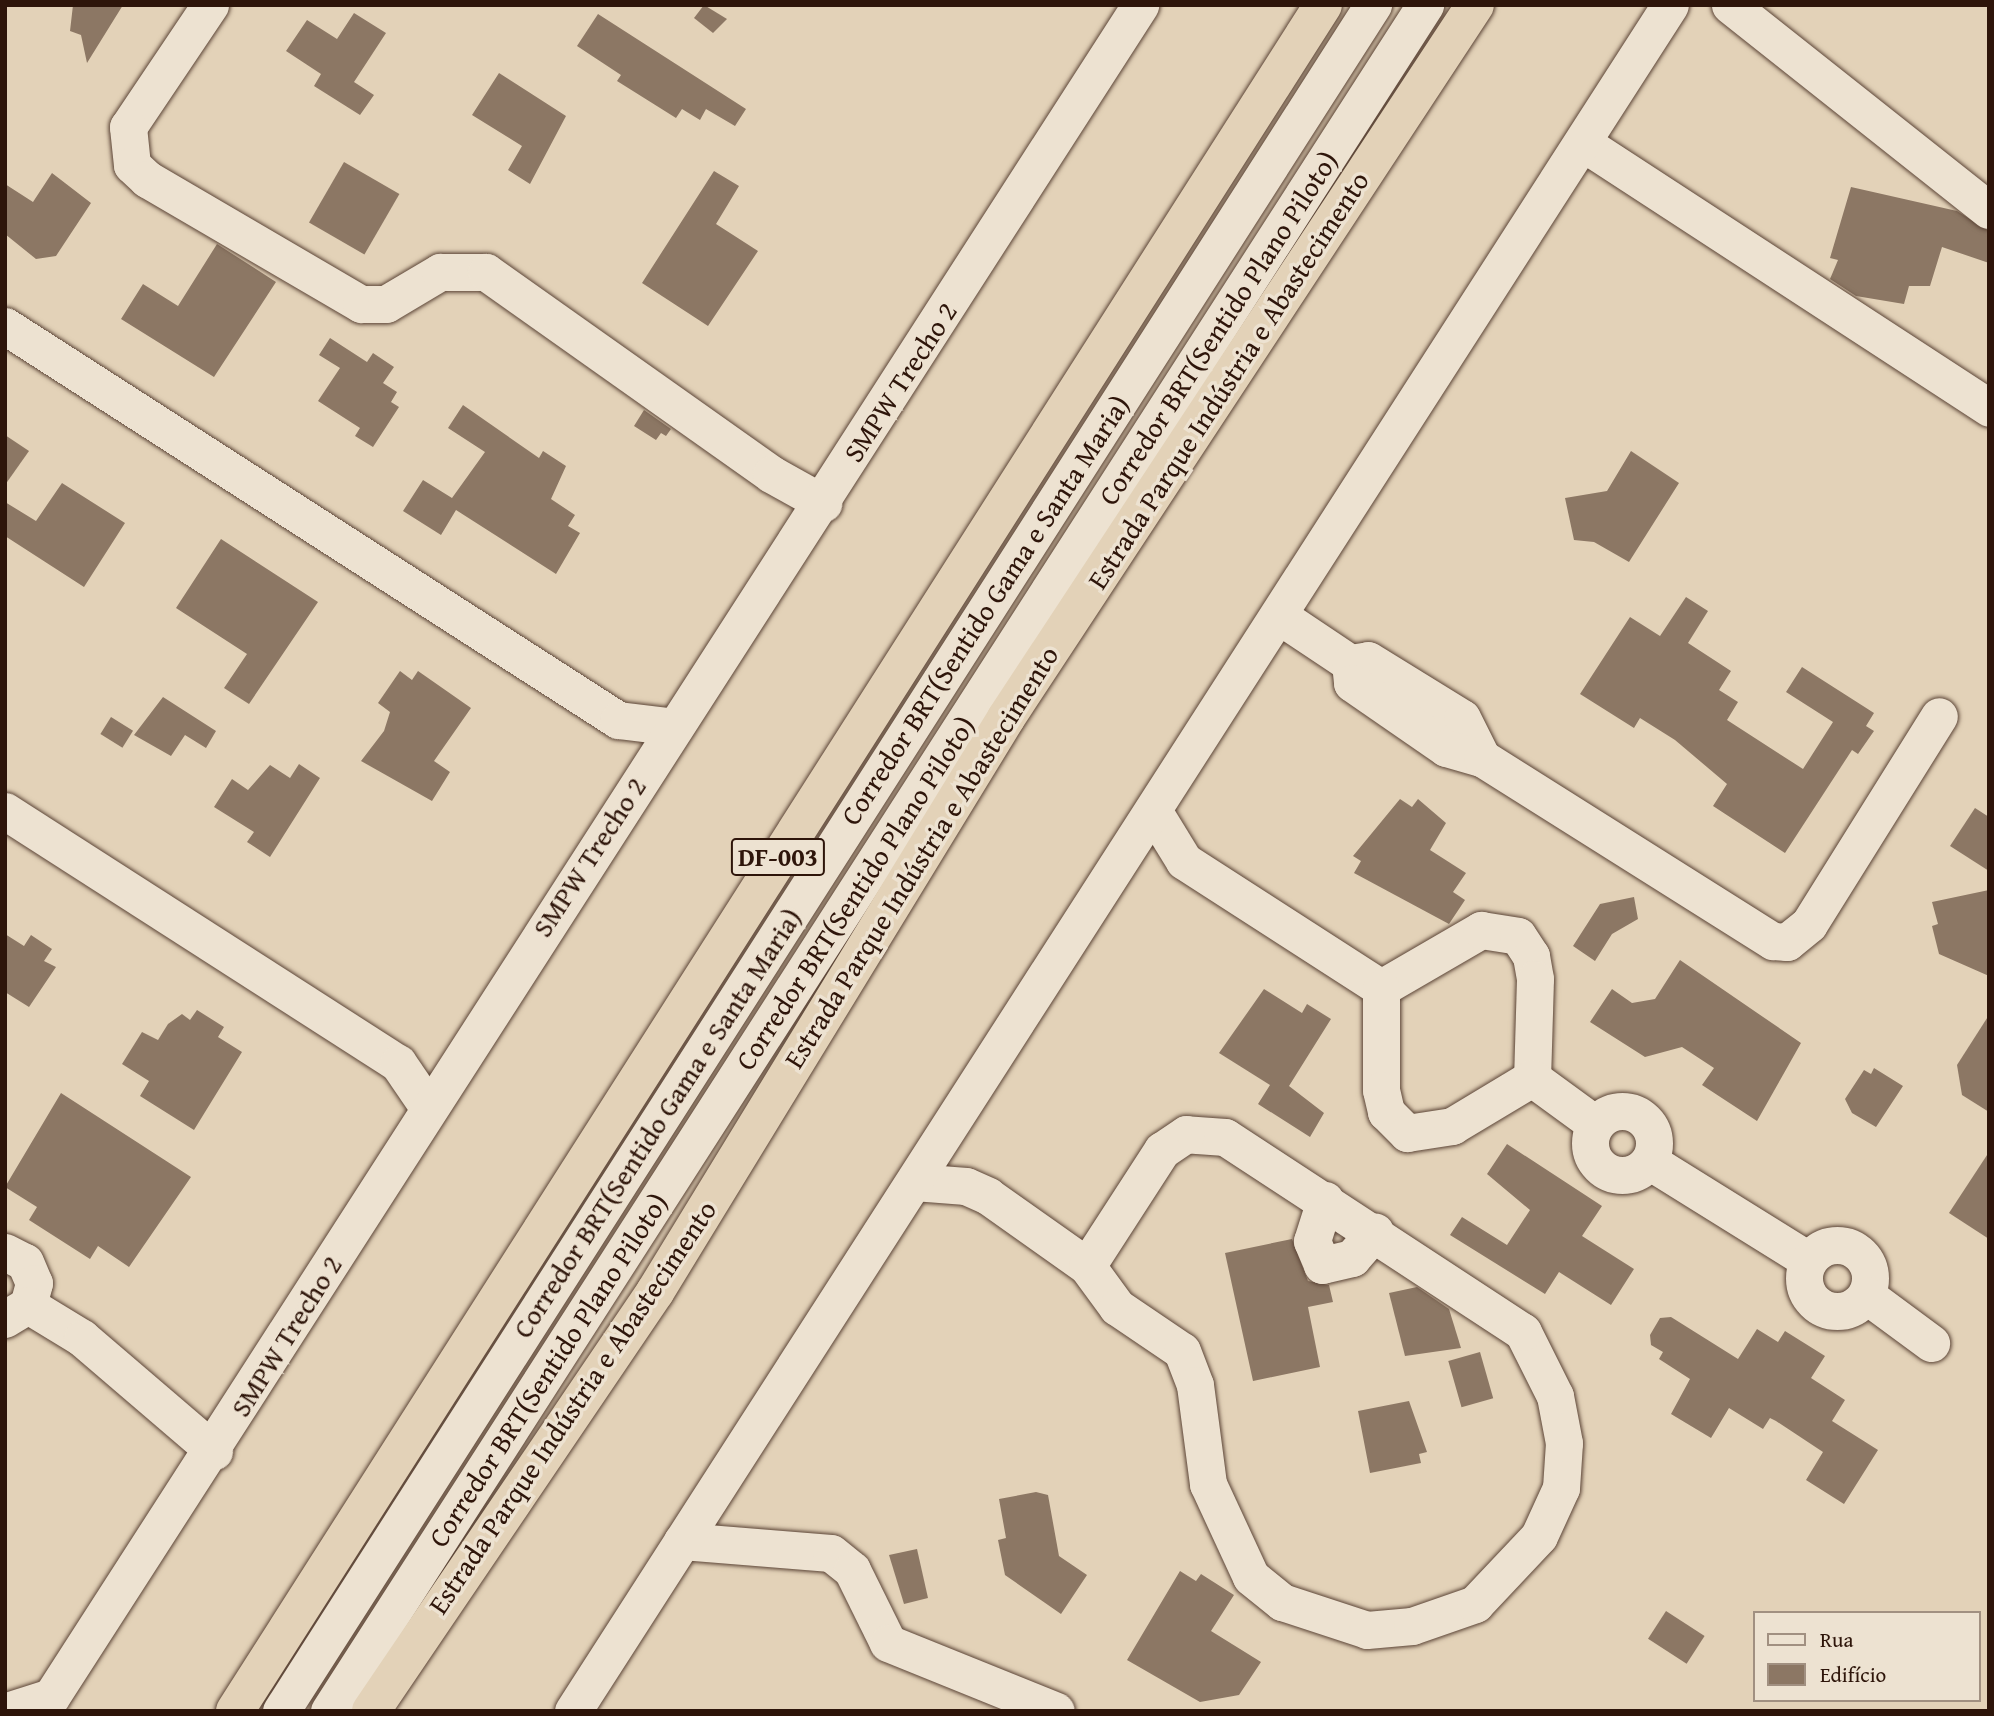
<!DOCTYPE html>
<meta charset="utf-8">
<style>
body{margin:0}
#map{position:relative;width:1994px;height:1716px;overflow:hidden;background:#e3d2b8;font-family:"Gentium Book Plus",serif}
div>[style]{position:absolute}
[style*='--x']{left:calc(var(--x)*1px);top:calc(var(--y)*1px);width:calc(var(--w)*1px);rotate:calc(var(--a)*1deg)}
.building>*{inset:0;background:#8c7764;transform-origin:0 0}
.roads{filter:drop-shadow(0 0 2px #5b4436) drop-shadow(0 0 2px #5b4436)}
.minor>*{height:37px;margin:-18.5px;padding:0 18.5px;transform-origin:18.5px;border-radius:18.5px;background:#ede2d1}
.minor>.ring{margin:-18.5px;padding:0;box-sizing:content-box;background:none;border:37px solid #ede2d1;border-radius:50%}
.highway>*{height:38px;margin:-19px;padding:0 19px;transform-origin:19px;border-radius:19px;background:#e3d2b8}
span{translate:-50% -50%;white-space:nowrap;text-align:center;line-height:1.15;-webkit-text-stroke:7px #ede2d1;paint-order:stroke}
.shield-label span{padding:2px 5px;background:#ede2d1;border:2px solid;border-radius:5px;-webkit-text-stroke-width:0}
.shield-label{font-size:26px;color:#2e150a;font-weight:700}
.street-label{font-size:28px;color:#2e150a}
.frame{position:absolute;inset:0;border:7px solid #2e150a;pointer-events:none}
.legend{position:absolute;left:1753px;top:1611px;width:228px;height:91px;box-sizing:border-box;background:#ede2d1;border:2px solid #a19081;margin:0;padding:9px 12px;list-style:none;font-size:21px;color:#2e150a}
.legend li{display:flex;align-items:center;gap:14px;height:35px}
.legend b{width:35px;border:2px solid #a19081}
</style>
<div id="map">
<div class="building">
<div style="clip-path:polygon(73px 5px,123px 5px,87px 63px,81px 35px,70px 31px)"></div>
<div style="clip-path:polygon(704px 5px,727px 19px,713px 33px,694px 18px)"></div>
<div style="clip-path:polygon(354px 13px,386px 33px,354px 82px,374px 95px,360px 115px,314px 86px,321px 74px,286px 51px,307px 20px,337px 39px)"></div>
<div style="clip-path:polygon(598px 14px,746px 109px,735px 126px,706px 109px,700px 120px,682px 109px,676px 118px,617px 81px,621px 75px,577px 46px)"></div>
<div style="clip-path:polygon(499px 73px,566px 116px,530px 184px,508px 170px,522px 146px,472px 115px)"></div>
<div style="left:344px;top:162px;width:64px;height:70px;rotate:30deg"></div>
<div style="clip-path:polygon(714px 171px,739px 186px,716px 224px,758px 251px,708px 326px,642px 283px)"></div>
<div style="clip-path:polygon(52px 173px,91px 203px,56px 256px,36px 259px,5px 234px,5px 184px,33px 202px)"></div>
<div style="clip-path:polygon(1851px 187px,1957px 211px,1989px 231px,1989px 263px,1942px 247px,1930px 286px,1909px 286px,1904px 304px,1856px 296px,1830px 279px,1838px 260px,1830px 258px)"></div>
<div style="clip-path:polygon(217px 244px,276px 282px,214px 377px,121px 319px,143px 284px,178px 306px)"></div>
<div style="clip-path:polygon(330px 338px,367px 362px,373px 353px,394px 367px,383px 383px,397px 392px,391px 402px,399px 407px,373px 447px,355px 436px,360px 428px,318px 401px,340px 368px,319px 355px)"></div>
<div style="clip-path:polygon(463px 405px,539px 458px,543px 451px,566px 466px,551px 499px,575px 515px,568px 526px,580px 533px,556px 574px,456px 510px,441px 535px,403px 511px,423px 480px,452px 498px,485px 452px,448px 428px)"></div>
<div style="clip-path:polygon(644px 410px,671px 429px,666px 436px,661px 433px,656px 440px,634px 426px)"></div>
<div style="clip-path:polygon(5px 435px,29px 451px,5px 485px)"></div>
<div style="clip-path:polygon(1631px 451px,1679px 483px,1629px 562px,1594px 542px,1574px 540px,1565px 498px,1607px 491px)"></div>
<div style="clip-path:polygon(62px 483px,125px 523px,84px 587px,5px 536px,5px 502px,36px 521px)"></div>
<div style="clip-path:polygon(221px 539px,318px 602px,249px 704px,224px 688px,247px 654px,176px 608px)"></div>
<div style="clip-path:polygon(1686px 597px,1708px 611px,1688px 643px,1731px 671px,1719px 690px,1738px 702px,1727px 720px,1803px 769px,1833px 722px,1786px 692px,1802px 667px,1874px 713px,1866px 726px,1874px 731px,1858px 754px,1852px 750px,1785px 853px,1713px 806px,1727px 784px,1675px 740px,1640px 718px,1634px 728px,1580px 694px,1630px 617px,1660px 636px)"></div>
<div style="clip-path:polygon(400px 671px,412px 680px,418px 671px,471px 708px,434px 761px,450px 772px,432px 801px,361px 761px,384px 731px,390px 712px,378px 703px)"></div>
<div style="clip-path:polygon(163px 697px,216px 731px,206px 748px,185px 735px,171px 756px,134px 735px)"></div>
<div style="left:111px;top:717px;width:26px;height:20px;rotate:32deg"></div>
<div style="clip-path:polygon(299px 764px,320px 778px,270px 857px,247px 842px,254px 832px,214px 807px,232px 779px,248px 790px,270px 765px,290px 778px)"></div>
<div style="clip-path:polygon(1400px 799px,1412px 807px,1418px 799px,1446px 823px,1430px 850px,1466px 873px,1453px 892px,1465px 900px,1449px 924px,1354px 873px,1361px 861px,1353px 856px)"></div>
<div style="clip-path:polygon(1975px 808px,1989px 817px,1989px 871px,1950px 846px)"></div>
<div style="clip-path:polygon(1989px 890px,1989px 976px,1939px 954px,1932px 926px,1938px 924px,1932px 902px)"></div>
<div style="clip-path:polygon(1634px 897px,1638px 919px,1612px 934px,1595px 961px,1573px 946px,1600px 904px)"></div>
<div style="clip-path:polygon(5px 934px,24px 946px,31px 935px,52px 949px,44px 961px,56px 967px,29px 1007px,5px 992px)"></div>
<div style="clip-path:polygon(1680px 960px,1801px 1043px,1757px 1121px,1702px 1085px,1714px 1068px,1682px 1047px,1645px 1057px,1590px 1022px,1612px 989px,1632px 1003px,1655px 999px)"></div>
<div style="clip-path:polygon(1264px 989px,1302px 1013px,1307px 1004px,1331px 1019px,1289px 1086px,1324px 1113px,1310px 1137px,1258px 1104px,1270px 1085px,1219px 1053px)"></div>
<div style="clip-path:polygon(197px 1010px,224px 1027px,218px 1037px,242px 1052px,194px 1130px,140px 1096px,149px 1081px,122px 1064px,142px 1032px,158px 1040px,168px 1024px,182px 1014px,190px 1020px)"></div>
<div style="clip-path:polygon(1989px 1015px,1989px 1112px,1962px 1095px,1957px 1065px)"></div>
<div style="clip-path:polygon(1874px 1068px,1903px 1086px,1876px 1127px,1852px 1113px,1845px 1099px,1864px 1070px,1871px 1074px)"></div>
<div style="clip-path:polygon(61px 1093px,191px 1177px,129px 1267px,98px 1246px,90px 1259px,29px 1220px,37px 1207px,5px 1187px)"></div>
<div style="clip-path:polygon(1507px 1144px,1602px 1206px,1582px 1236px,1634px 1269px,1611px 1305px,1559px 1272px,1545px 1294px,1450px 1235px,1462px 1217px,1507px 1245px,1530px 1210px,1487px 1174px)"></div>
<div style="clip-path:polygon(1989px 1152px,1989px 1239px,1949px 1213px)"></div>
<div style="clip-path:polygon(1292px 1239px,1308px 1281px,1329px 1285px,1333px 1302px,1308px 1307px,1320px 1367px,1253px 1381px,1225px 1253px)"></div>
<div style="clip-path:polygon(1417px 1287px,1449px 1309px,1461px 1348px,1405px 1356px,1389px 1293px)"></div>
<div style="clip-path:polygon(1671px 1317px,1738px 1359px,1757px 1329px,1778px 1342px,1785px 1331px,1825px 1356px,1811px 1378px,1845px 1400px,1832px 1421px,1878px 1450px,1844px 1504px,1806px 1480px,1823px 1452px,1776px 1421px,1770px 1418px,1763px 1429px,1729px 1408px,1711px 1438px,1671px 1414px,1690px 1379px,1659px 1359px,1663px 1352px,1651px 1345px,1650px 1335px,1660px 1318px)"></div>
<div style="left:1480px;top:1352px;width:48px;height:33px;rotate:74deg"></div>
<div style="clip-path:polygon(1409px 1401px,1427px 1452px,1419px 1454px,1421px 1463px,1370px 1473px,1358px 1411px)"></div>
<div style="clip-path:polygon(1036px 1492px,1048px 1495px,1059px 1556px,1087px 1575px,1061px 1614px,1005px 1575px,998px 1540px,1006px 1538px,999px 1499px)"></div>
<div style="clip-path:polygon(917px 1549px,928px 1598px,904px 1604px,889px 1555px)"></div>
<div style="clip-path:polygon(1180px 1571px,1196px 1581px,1201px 1574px,1234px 1595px,1211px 1631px,1261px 1662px,1239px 1695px,1200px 1702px,1127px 1660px)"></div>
<div style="left:1666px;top:1611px;width:46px;height:33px;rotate:33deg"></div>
</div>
<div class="roads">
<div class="minor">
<div style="--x:210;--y:5;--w:147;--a:123.9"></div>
<div style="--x:128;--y:127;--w:38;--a:84"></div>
<div style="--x:132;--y:165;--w:21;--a:43"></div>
<div style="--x:147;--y:179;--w:248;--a:30.3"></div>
<div style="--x:361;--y:304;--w:25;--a:0"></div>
<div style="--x:386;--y:304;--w:63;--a:-30.7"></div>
<div style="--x:440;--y:272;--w:46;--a:0"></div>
<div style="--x:486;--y:272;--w:349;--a:35.3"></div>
<div style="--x:771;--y:474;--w:60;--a:29.1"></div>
<div style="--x:1730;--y:5;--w:330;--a:38.4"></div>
<div style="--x:1583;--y:143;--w:485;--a:33.1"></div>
<div style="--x:5;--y:326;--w:729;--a:32.73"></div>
<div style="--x:618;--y:720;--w:57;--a:7"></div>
<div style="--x:1281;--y:617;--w:83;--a:33.7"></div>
<div style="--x:1350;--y:663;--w:18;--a:-9"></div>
<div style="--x:1368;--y:660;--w:110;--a:31.7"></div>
<div style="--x:1462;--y:718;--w:45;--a:63.4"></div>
<div style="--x:1350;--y:663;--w:20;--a:84"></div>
<div style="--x:1352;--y:683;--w:114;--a:34.7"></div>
<div style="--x:1446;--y:748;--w:37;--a:16"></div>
<div style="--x:1482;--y:758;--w:344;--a:32.2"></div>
<div style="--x:1773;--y:941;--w:14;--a:4"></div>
<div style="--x:1787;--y:942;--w:28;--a:-39"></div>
<div style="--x:1809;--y:924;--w:245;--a:-58"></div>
<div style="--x:5;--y:811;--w:467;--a:32.7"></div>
<div style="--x:398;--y:1063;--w:53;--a:55.7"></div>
<div style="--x:1154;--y:812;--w:57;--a:58.5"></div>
<div style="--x:1184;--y:861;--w:234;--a:32.8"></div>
<div style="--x:1381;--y:988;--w:116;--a:-30.1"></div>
<div style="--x:1481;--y:930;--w:37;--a:9"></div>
<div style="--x:1518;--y:936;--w:24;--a:57"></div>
<div style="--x:1531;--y:956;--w:23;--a:80"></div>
<div style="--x:1535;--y:979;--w:99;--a:91.7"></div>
<div style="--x:1381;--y:988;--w:102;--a:90"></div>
<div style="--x:1381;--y:1090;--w:23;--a:77"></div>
<div style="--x:1386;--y:1112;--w:30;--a:45"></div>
<div style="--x:1407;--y:1133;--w:46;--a:-8.8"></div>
<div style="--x:1452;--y:1126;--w:93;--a:-31"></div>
<div style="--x:1532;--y:1078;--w:78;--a:36.1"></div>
<div class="ring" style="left:1590px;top:1111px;width:27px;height:27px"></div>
<div style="--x:1649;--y:1161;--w:187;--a:31.9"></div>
<div style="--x:914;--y:1182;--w:52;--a:4.4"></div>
<div style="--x:966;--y:1186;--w:24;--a:24"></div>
<div style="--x:988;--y:1196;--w:121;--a:35.3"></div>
<div style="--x:1087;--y:1266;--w:51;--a:53.8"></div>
<div style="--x:1117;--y:1307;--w:78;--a:34.1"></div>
<div style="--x:1182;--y:1351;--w:36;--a:69"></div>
<div style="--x:1195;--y:1385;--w:100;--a:82.5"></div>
<div style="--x:1208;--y:1484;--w:102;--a:65.2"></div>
<div style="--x:1251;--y:1577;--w:40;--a:39"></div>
<div style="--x:1282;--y:1602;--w:89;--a:18.2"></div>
<div style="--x:1367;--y:1630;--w:45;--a:-5.1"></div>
<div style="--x:1412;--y:1626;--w:67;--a:-19.2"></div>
<div style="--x:1475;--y:1604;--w:93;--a:-46.7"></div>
<div style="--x:1539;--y:1536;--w:53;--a:-65.4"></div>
<div style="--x:1561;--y:1488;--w:45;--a:-86.2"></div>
<div style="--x:1564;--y:1443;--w:48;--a:-100.8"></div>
<div style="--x:1555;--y:1396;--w:72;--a:-116.6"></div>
<div style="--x:1523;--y:1332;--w:356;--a:-146.8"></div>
<div style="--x:1225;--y:1137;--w:39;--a:-176"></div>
<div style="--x:1186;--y:1134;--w:29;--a:146"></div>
<div style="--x:1162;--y:1150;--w:138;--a:122.9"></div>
<div style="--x:1325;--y:1200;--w:43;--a:107.6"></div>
<div style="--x:1312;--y:1241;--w:26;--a:67"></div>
<div style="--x:1322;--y:1265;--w:31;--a:-13"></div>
<div style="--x:1352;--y:1258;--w:35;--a:-49"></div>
<div class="ring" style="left:1804px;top:1245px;width:29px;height:29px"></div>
<div style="--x:5;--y:1252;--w:22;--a:27"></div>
<div style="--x:25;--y:1262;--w:23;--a:67"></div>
<div style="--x:34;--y:1283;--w:23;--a:105"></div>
<div style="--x:28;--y:1305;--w:27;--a:149"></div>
<div style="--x:1866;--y:1295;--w:81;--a:36.4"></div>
<div style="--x:28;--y:1305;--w:63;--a:31.4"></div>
<div style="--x:82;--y:1338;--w:174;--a:40.6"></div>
<div style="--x:682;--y:1541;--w:149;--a:4.6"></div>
<div style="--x:831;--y:1553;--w:27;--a:39"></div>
<div style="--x:852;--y:1570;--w:81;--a:63.7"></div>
<div style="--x:888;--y:1643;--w:181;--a:22"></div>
<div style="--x:7;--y:1711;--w:46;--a:-17.7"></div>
<div style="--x:42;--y:1711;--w:2029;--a:-57.23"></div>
<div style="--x:281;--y:1711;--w:2026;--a:-57.38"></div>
<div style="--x:329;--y:1711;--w:2028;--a:-57.28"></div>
<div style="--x:573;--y:1711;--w:2028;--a:-57.26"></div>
</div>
<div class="highway">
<div style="--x:235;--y:1711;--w:2023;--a:-57.47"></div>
<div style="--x:371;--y:1711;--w:506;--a:-55.87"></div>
<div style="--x:655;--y:1292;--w:673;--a:-58.55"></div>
<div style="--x:1006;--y:718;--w:853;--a:-56.66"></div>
</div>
</div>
<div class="shield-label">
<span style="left:778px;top:857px">DF-003</span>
</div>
<div class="street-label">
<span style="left:1218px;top:328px;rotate:-57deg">Corredor BRT(Sentido Plano Piloto)</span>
<span style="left:1228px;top:380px;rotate:-57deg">Estrada Parque Indústria e Abastecimento</span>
<span style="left:900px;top:382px;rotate:-57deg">SMPW Trecho 2</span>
<span style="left:985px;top:610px;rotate:-57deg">Corredor BRT(Sentido Gama e Santa Maria)</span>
<span style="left:589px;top:857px;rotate:-57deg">SMPW Trecho 2</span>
<span style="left:921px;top:857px;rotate:-58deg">Estrada Parque Indústria e Abastecimento</span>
<span style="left:855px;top:893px;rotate:-57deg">Corredor BRT(Sentido Plano Piloto)</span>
<span style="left:657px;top:1123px;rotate:-57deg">Corredor BRT(Sentido Gama e Santa Maria)</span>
<span style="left:286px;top:1336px;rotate:-58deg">SMPW Trecho 2</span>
<span style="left:548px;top:1370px;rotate:-57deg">Corredor BRT(Sentido Plano Piloto)</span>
<span style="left:572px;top:1407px;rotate:-56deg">Estrada Parque Indústria e Abastecimento</span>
</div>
<div class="frame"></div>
<ul class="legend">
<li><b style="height:9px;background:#ede2d1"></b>Rua</li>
<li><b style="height:19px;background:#8c7764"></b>Edifício</li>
</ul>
</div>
